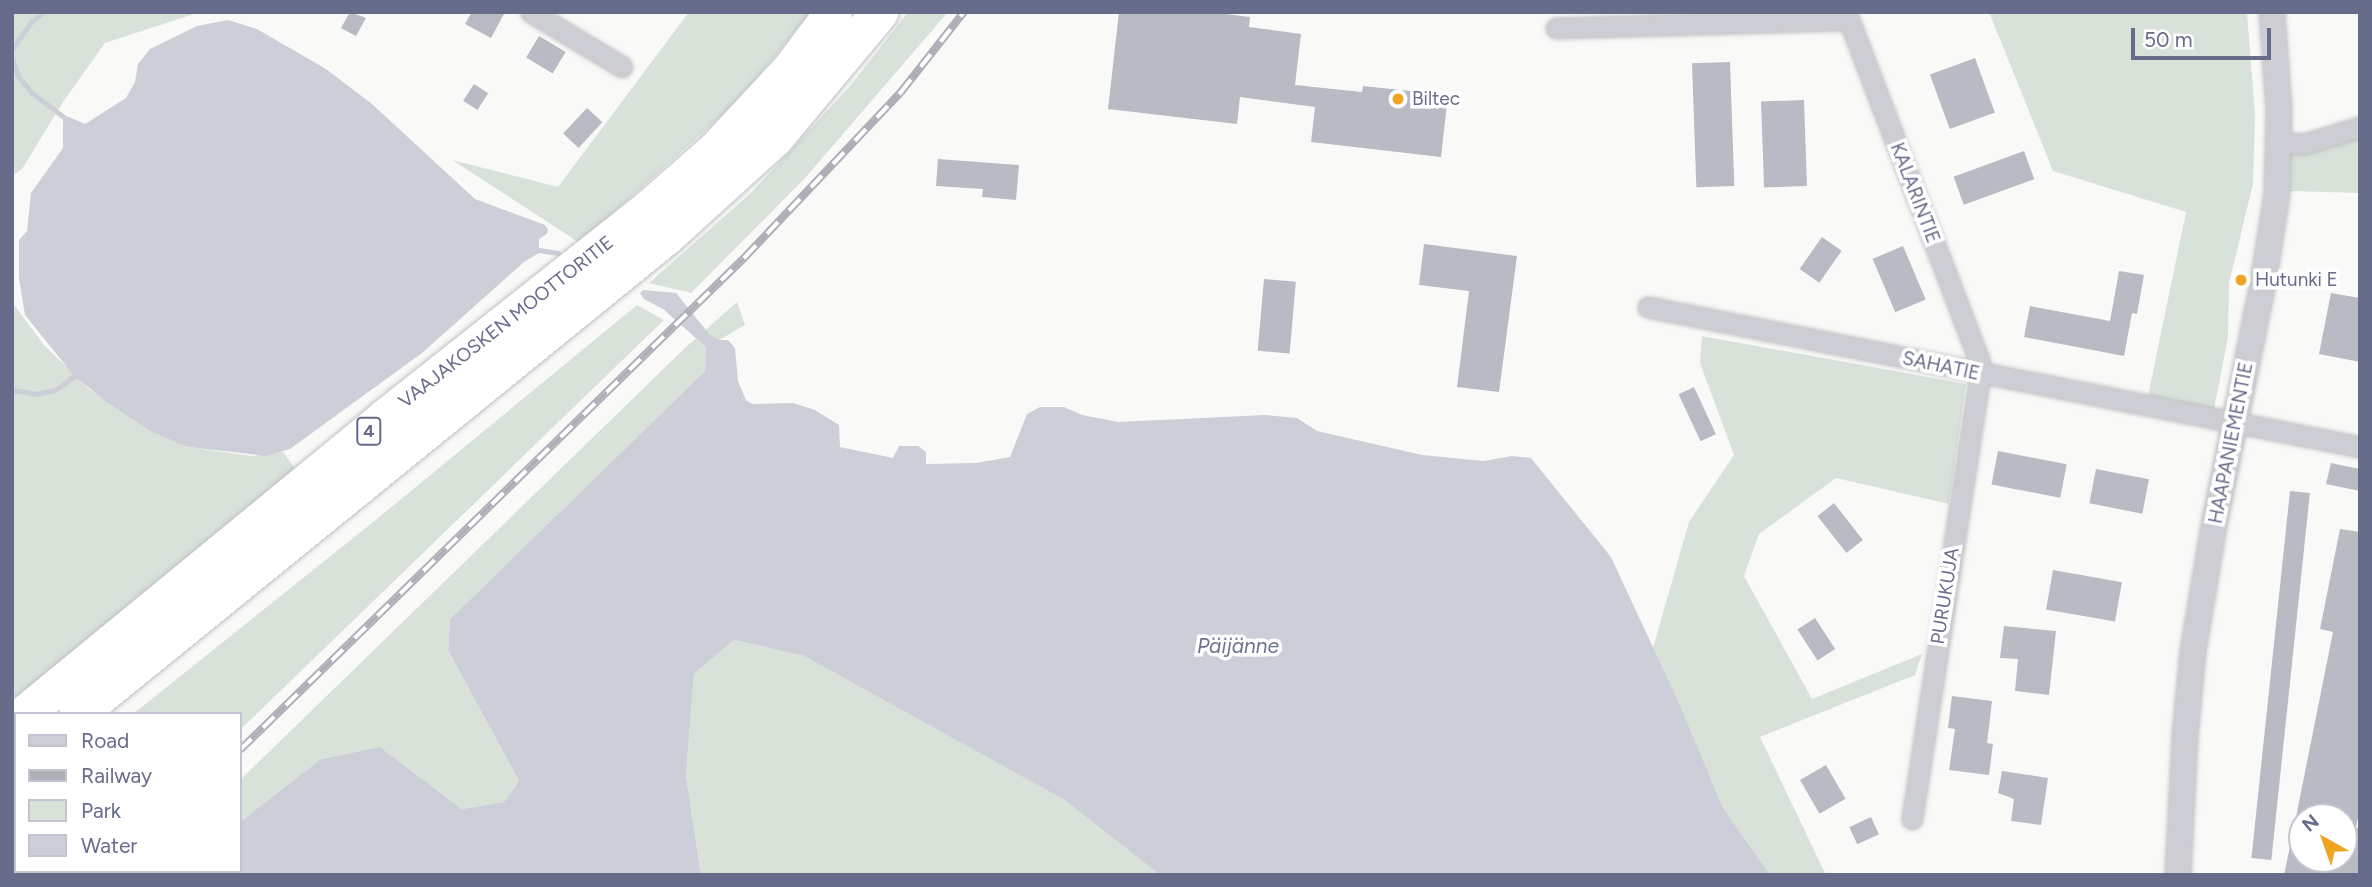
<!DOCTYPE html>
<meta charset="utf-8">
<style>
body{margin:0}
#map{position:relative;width:2372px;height:887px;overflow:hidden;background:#f9faf7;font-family:Figtree,sans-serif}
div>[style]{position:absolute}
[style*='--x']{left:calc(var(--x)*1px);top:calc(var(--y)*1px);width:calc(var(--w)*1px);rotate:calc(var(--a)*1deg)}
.green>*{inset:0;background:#d8e2d9}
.water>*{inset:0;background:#cccfd8}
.stream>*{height:5px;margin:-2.5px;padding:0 2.5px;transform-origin:2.5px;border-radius:2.5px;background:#cccfd8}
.building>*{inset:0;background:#b9bbc4;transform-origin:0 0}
.roads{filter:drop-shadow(0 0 2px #bebfc4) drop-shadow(0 0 2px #bebfc4)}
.minor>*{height:19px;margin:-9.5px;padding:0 9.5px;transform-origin:9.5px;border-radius:9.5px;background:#cdced3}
.tertiary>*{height:24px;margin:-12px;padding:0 12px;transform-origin:12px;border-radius:12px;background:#cdced3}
.motorway>*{height:37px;margin:-18.5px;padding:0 18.5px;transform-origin:18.5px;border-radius:18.5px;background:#fff}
.rail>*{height:8px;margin-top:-4px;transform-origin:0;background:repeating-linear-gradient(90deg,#fff 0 16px,#aeafb8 0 32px);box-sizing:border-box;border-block:2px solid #aeafb8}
.dots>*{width:19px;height:19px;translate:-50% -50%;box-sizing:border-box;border:4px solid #fff;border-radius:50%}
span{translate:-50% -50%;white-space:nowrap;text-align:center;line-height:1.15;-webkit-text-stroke:7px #fff;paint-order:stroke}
.shield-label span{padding:2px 5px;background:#fff;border:2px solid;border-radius:5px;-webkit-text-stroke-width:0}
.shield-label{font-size:18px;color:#676c8a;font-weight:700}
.poi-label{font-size:19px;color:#676c8a}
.left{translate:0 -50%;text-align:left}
.street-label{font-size:19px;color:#676c8a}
.water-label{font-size:21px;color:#68748c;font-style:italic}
.frame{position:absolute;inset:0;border:14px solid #676c8a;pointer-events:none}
.legend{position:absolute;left:14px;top:712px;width:228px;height:161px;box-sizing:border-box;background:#fff;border:2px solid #c2c4d0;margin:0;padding:9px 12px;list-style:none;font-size:21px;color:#676c8a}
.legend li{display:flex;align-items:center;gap:14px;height:35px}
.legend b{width:35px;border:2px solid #c2c4d0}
.north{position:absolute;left:2288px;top:803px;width:70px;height:70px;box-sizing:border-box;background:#fff;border:2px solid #c2c4d0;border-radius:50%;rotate:320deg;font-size:19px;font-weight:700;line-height:28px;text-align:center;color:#676c8a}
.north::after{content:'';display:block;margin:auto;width:24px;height:32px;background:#efa422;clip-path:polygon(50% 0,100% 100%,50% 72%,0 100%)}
.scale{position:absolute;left:2131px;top:28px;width:140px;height:32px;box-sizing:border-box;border:4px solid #676c8a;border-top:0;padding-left:9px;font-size:21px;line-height:24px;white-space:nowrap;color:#676c8a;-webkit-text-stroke:5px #fff;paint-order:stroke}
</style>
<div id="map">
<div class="green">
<div style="clip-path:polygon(12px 12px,200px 12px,105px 43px,63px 102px,22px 169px,12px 176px)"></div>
<div style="clip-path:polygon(689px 12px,811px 12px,738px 101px,580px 243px,452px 160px,558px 187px)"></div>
<div style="clip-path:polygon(908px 12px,948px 12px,806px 177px,691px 293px,649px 283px,751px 193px,851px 85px)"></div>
<div style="clip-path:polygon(1989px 12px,2247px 12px,2255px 115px,2253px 184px,2229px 283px,2228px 337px,2214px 409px,2148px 396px,2186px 212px,2053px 171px)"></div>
<div style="clip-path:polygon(2360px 135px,2360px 193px,2290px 191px,2290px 152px)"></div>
<div style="clip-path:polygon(12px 302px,44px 345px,90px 390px,188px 447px,252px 456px,283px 452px,296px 470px,12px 704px)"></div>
<div style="clip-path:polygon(737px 302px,745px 325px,707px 347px,705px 371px,450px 619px,448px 650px,519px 781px,504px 802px,462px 809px,380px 747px,321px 759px,240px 822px,240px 780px,685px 348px)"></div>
<div style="clip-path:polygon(637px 305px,664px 320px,240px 730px,240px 714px,133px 714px,372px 523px)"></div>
<div style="clip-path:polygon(1702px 336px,1966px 384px,1949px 504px,1836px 478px,1759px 534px,1744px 576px,1812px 699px,1922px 654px,1915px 675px,1760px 737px,1826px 875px,1770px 875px,1722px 806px,1653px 648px,1689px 522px,1734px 455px,1700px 363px)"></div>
<div style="clip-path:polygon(734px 640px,804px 656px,1066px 800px,1160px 875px,701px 875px,686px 776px,694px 674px)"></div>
</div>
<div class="water">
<div style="clip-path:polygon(228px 20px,257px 29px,326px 69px,372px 104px,475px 199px,545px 225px,548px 230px,547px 234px,539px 239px,539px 253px,524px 262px,422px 353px,290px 449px,266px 456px,188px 447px,150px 431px,108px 403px,74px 376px,25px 315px,19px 279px,19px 240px,27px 231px,31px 193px,63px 148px,63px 121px,69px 117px,85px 124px,126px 98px,135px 82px,138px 64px,150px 49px,197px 26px)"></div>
<div style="clip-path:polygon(643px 290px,676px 293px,710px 335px,719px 340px,728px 340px,735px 348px,738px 381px,746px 400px,752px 404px,793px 403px,815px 410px,839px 425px,840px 447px,893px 458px,899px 446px,918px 446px,926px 452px,926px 464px,976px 463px,1010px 457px,1027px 414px,1040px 407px,1064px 407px,1082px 415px,1118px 422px,1265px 415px,1297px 418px,1317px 431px,1422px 455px,1483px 461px,1512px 456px,1531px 458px,1611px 557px,1678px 701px,1722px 806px,1770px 875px,1160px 875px,1065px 800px,804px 656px,734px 640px,694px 674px,686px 776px,701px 875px,201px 875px,203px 871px,240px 871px,240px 822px,321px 759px,380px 747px,462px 809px,504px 802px,519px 781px,448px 650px,450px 619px,705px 371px,706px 347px,663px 309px,644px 299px,640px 293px)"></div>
</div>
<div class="stream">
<div style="--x:12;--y:49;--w:33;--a:-55"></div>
<div style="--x:31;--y:22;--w:16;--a:-38"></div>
<div style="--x:12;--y:58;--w:19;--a:72"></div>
<div style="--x:18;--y:76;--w:21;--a:51"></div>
<div style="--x:31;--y:92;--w:44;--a:37.6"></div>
<div style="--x:539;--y:250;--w:19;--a:9"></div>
<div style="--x:12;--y:390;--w:24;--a:9"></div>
<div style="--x:36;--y:394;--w:19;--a:-12"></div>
<div style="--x:55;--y:390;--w:24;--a:-36"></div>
</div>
<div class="building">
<div style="clip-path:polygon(350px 12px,366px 18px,356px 36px,341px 28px)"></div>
<div style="clip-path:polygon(472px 12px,505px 12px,491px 38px,465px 24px)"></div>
<div style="clip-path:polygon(1119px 12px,1211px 12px,1250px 17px,1249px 27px,1301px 34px,1295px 85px,1362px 92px,1363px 86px,1448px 95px,1441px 157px,1311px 142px,1315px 107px,1240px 97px,1237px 124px,1108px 109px)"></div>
<div style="left:539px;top:36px;width:31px;height:25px;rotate:31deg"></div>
<div style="left:1975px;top:58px;width:58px;height:48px;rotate:70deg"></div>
<div style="left:1730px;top:62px;width:124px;height:38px;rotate:88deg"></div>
<div style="left:474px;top:84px;width:17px;height:20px;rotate:33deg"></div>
<div style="left:1804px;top:100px;width:86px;height:43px;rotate:88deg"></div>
<div style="left:587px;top:108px;width:21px;height:35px;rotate:43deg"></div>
<div style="left:2024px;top:151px;width:30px;height:75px;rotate:70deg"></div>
<div style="clip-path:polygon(938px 159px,1019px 165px,1016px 200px,982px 197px,983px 189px,936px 186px)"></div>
<div style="left:1822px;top:237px;width:24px;height:39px;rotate:35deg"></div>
<div style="clip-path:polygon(1424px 244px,1517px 256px,1499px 392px,1457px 387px,1469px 291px,1419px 285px)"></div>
<div style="left:1903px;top:246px;width:58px;height:33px;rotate:67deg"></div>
<div style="clip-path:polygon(2119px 271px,2144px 275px,2137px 314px,2132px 313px,2124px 356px,2024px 337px,2030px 306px,2110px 321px)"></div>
<div style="left:1264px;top:279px;width:32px;height:72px;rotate:5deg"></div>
<div style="clip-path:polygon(2331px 293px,2360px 298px,2360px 362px,2319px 354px)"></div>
<div style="left:1694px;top:387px;width:52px;height:17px;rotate:65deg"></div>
<div style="left:1998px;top:451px;width:70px;height:34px;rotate:11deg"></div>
<div style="clip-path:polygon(2331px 463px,2360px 469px,2360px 491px,2326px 484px)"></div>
<div style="left:2096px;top:469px;width:54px;height:35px;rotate:11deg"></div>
<div style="left:2290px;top:491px;width:20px;height:369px;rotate:6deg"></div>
<div style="left:1834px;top:503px;width:47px;height:21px;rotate:52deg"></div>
<div style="clip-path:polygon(2340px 529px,2360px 532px,2360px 807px,2356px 828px,2360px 829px,2360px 875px,2284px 875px,2295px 822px,2302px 823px,2302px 859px,2344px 859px,2344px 817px,2296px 817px,2333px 632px,2320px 629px)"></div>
<div style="left:2053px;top:570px;width:70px;height:40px;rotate:10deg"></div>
<div style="left:1815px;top:618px;width:37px;height:21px;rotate:57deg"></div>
<div style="clip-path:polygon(2004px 626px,2056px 631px,2049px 695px,2015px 691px,2018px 659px,2000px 658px)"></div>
<div style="clip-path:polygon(1952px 696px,1992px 701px,1987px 743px,1993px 744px,1989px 775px,1949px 770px,1955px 729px,1948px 728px)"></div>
<div style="left:1826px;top:765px;width:39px;height:30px;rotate:60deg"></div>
<div style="clip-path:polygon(2002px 771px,2048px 778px,2041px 825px,2011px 821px,2014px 799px,1998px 793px)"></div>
<div style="left:1871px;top:817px;width:19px;height:24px;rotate:65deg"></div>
</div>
<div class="roads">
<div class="minor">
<div style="--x:531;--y:12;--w:106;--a:31.1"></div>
<div style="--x:1846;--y:12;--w:373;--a:69.1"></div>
<div style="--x:1979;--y:360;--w:14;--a:86"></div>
<div style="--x:1980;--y:374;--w:450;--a:98.7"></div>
<div style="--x:1556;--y:28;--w:293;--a:-1.6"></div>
<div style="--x:2279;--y:143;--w:25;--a:2"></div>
<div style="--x:2304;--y:144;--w:59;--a:-16.9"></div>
<div style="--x:1648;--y:307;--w:726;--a:11.12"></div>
</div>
<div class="tertiary">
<div style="--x:2178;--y:875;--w:139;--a:-87.1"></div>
<div style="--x:2185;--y:736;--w:85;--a:-84.6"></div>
<div style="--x:2193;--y:651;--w:127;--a:-80.5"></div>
<div style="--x:2214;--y:526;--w:247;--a:-78.6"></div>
<div style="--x:2263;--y:284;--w:91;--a:-81.2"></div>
<div style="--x:2277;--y:194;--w:84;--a:-88.6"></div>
<div style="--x:2279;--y:110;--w:98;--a:-94.1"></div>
</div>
<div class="motorway">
<div style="--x:24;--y:714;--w:466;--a:-39.4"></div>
<div style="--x:384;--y:418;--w:337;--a:-38.4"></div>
<div style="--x:648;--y:209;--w:89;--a:-41.4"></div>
<div style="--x:715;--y:150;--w:113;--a:-47.1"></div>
<div style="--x:792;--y:67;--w:69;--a:-53.3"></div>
<div style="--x:77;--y:714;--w:759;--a:-39.06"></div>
<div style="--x:666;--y:236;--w:147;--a:-42.2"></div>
<div style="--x:775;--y:137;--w:163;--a:-50.2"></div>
<div style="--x:12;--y:770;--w:6;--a:-45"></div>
</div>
</div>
<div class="rail">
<div style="--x:240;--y:750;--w:706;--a:-44.31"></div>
<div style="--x:745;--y:257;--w:227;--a:-46.6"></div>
<div style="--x:901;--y:92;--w:102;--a:-51.8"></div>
<div style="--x:111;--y:875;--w:5;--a:-53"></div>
</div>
<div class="dots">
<div style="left:1398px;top:99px;background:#efa422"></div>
<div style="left:2241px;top:280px;background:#efa422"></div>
</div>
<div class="shield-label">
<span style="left:369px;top:431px">4</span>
</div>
<div class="poi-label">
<span class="left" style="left:1412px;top:99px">Biltec</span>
<span class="left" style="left:2255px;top:280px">Hutunki E</span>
</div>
<div class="street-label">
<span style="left:1915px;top:193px;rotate:69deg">KALARINTIE</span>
<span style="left:506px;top:322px;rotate:-38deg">VAAJAKOSKEN MOOTTORITIE</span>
<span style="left:1941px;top:366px;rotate:12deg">SAHATIE</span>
<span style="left:2231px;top:443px;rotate:-79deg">HAAPANIEMENTIE</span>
<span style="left:1945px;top:596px;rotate:-81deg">PURUKUJA</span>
</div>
<div class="water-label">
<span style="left:1238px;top:646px">Päijänne</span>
</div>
<div class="frame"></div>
<ul class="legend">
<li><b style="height:9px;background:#cdced3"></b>Road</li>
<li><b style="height:9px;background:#aeafb8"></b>Railway</li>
<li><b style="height:19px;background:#d8e2d9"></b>Park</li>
<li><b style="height:19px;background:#cccfd8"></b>Water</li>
</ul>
<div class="north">N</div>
<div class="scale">50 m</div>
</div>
